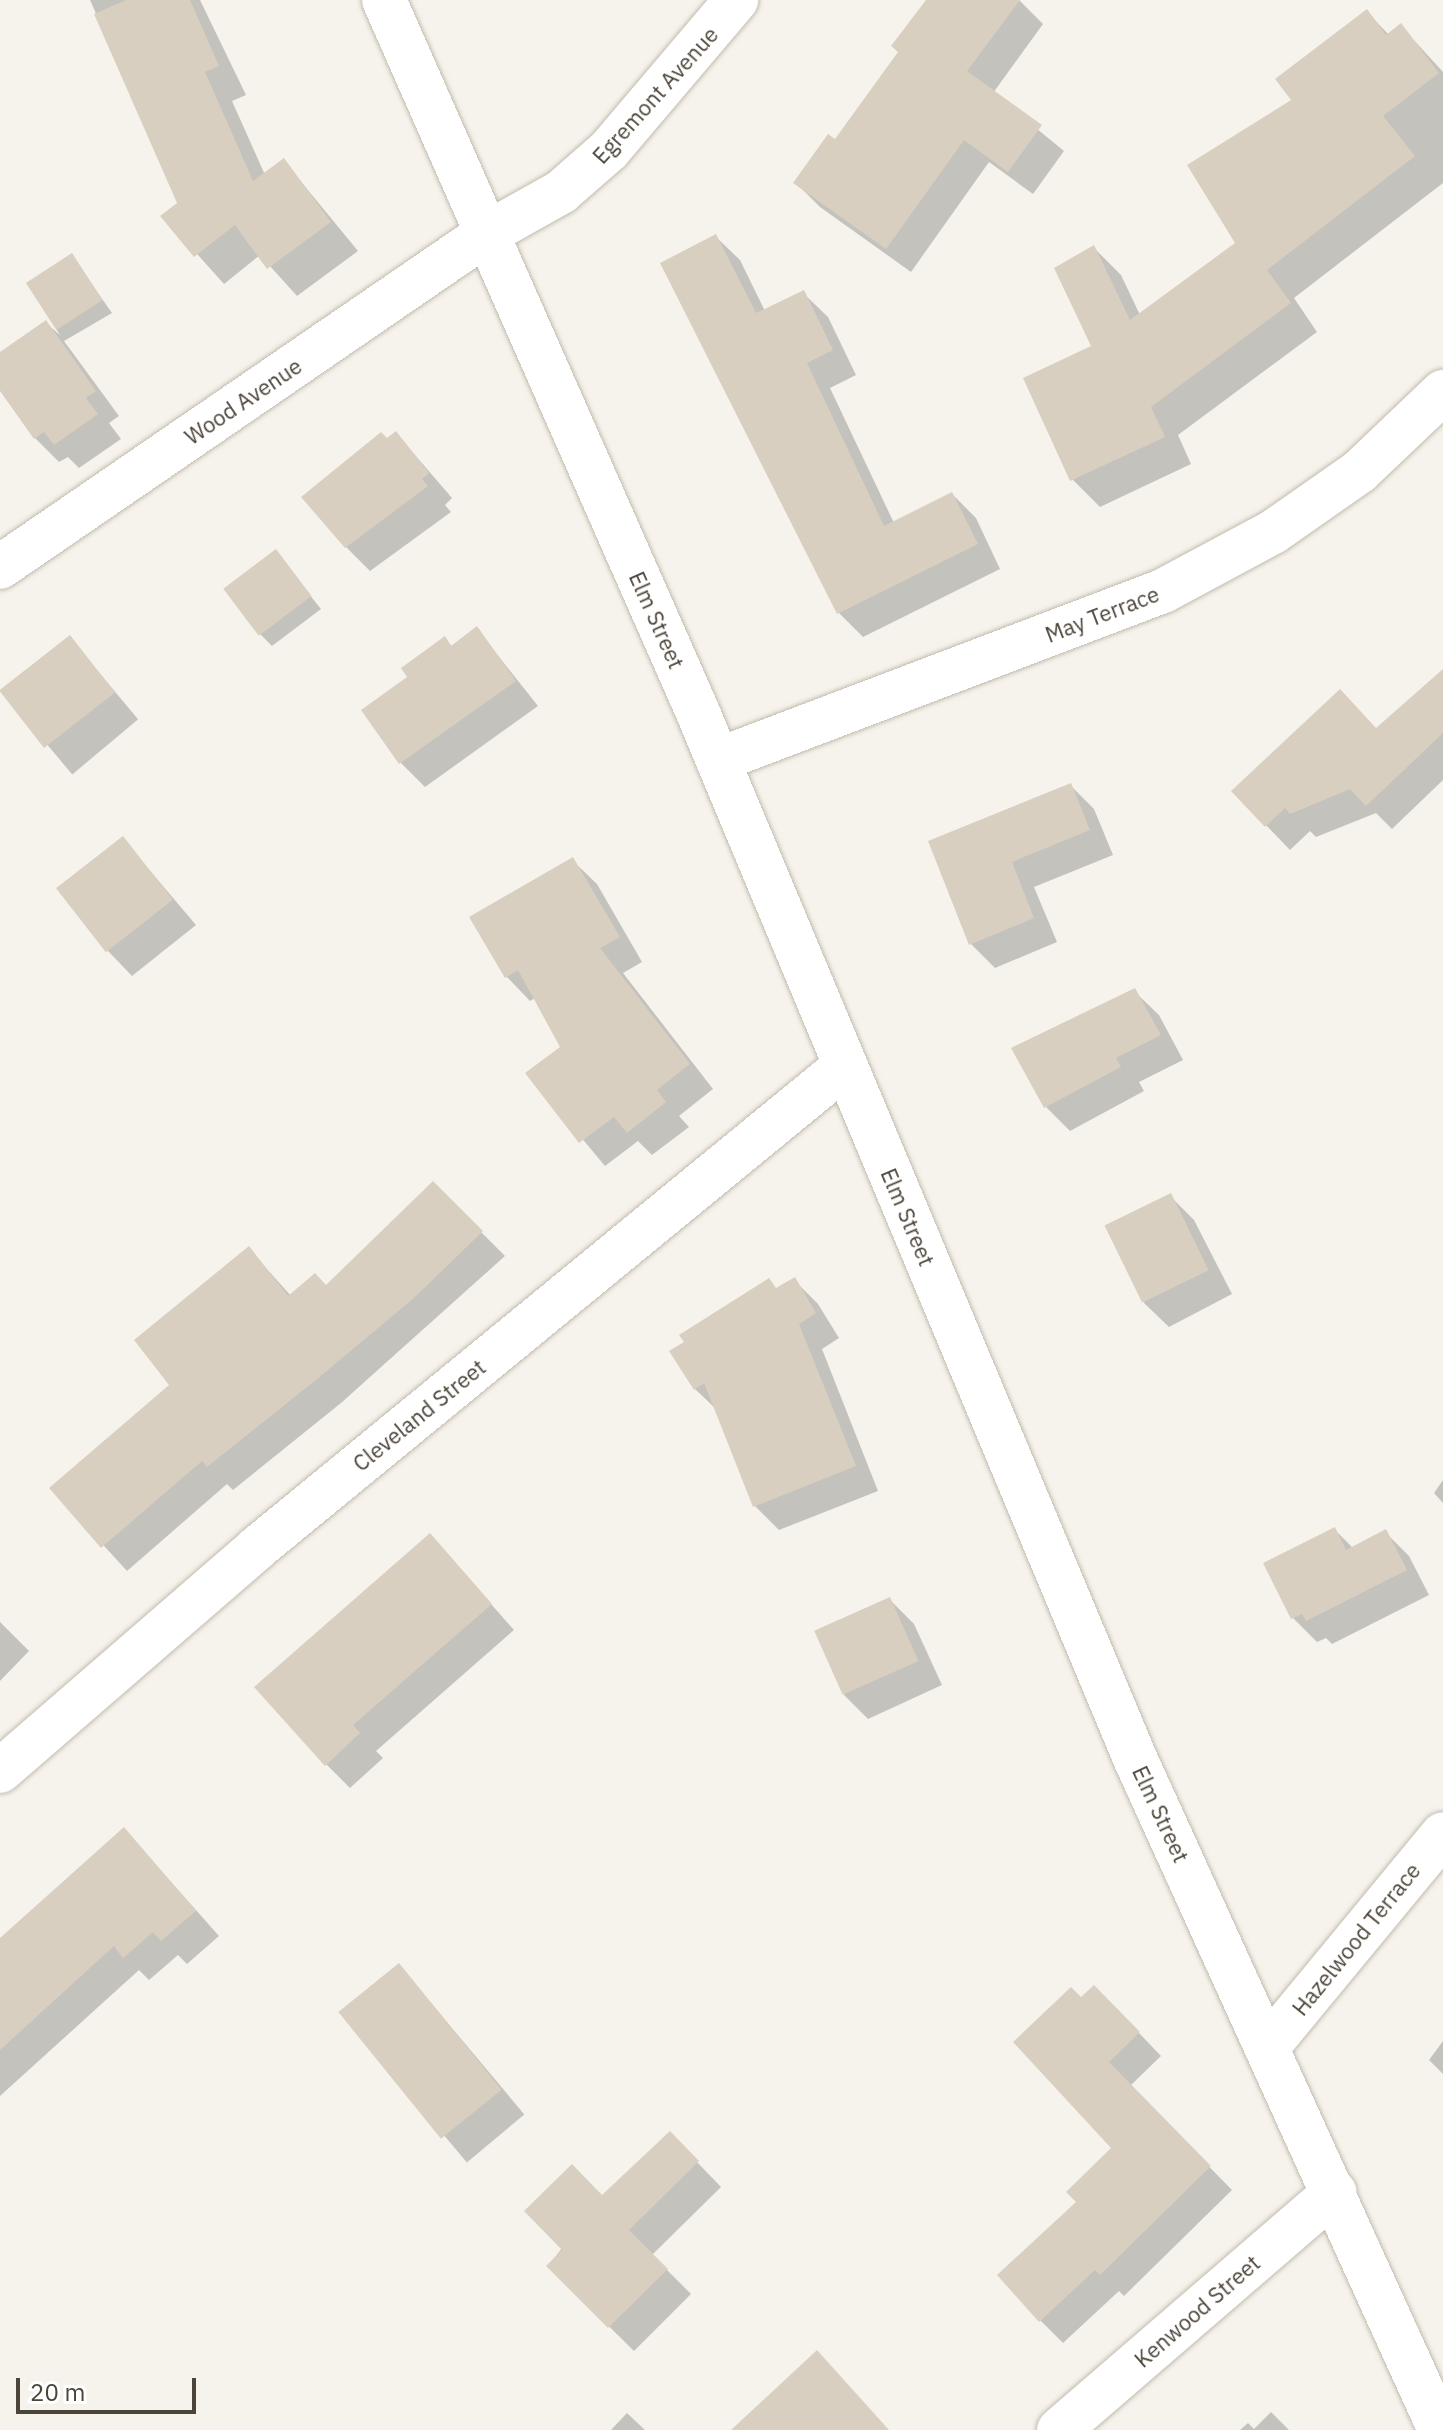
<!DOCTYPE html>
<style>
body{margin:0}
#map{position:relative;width:1443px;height:2430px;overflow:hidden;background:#f6f3ec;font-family:"IBM Plex Sans",sans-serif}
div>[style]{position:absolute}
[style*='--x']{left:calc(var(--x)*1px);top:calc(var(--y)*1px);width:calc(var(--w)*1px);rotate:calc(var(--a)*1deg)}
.shadow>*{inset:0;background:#0003;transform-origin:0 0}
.building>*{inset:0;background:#d8cfc1;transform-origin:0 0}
.roads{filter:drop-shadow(0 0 2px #c2bbae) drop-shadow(0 0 2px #c2bbae)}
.minor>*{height:44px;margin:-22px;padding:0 22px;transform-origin:22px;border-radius:22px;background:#fff}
.tertiary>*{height:44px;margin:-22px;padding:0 22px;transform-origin:22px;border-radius:22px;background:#fff}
span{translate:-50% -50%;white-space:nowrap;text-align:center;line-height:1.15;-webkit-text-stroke:7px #fff;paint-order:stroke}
.street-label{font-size:22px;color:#4b4439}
.scale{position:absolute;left:16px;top:2378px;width:180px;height:36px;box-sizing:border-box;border:4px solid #4b4439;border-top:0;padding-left:10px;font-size:24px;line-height:28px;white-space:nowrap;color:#4b4439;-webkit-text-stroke:6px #fff;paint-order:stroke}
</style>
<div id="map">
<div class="shadow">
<div style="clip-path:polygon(90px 0,200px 0,246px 95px,232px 101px,265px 175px,284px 161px,358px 251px,297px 296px,260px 255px,224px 284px,163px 216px,180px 203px)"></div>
<div style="clip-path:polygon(929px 0,1019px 0,1043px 24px,993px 93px,1064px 151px,1033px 194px,989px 162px,911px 272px,820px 207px,796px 183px,835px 142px,900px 53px)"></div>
<div style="clip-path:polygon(1367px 12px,1389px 35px,1401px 26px,1443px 72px,1443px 183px,1294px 298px,1317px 332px,1178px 435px,1191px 464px,1100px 507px,1072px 479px,1094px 347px,1093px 247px,1121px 275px,1140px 315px,1238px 243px,1294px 100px)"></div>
<div style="clip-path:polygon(715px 236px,740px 260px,765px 311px,803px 293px,828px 317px,856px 375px,830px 388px,894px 523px,952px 494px,976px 518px,1000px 569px,863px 637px,839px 613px,663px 264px)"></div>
<div style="clip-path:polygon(72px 256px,112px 313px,64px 341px,119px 416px,109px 423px,121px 439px,79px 468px,68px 457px,59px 462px,35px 438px,0 387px,0 354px,46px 323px,60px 335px,28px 283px)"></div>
<div style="clip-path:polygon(396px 433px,452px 498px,445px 505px,451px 512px,370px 571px,346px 547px,387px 440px)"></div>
<div style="clip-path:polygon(275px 552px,321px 609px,272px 646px,260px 634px)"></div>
<div style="clip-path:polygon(477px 629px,538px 706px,425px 787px,401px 763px,410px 678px,444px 639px,453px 647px)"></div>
<div style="left:70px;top:638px;width:106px;height:86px;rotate:50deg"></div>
<div style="clip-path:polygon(1443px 672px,1443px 780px,1392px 829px,1376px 813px,1316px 837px,1310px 831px,1290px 850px,1233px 791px,1377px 730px)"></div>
<div style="clip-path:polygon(1070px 785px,1094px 809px,1113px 855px,1034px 887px,1057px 942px,995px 968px,971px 944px,930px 842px)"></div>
<div style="clip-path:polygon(123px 839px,196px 925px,132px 976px,108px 951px)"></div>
<div style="clip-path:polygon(572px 860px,597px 884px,642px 962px,623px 973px,713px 1089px,679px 1116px,689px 1127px,652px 1155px,638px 1141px,605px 1166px,528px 1074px,562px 1047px,535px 998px,530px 1001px,506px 976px)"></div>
<div style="clip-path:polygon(1134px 991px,1159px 1015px,1183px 1060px,1139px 1082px,1144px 1091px,1070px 1131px,1046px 1107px)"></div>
<div style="clip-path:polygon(433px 1184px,505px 1256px,341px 1403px,233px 1490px,227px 1484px,127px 1571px,52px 1489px,172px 1385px,249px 1249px,291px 1296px,326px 1287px)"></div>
<div style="clip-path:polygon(1170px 1196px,1194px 1220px,1232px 1294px,1169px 1327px,1144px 1303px)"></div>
<div style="clip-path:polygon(794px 1280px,818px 1304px,839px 1338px,822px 1349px,878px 1491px,779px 1530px,755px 1506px,717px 1410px,695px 1389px,777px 1290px)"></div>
<div style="clip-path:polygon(1443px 1480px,1443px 1503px,1434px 1493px)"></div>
<div style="clip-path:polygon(1334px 1529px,1353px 1548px,1385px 1532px,1409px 1556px,1429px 1595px,1332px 1644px,1326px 1638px,1317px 1642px,1293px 1618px)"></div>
<div style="clip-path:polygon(430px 1535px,514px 1630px,376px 1751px,383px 1758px,350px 1788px,326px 1764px)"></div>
<div style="clip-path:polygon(890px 1600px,914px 1624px,942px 1685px,868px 1719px,844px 1695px)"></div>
<div style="clip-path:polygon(0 1622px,29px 1651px,0 1681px)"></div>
<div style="clip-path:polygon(124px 1829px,219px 1936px,187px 1964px,178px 1955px,149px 1980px,139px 1970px,0 2096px,0 1940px)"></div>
<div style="left:399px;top:1965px;width:195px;height:75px;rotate:50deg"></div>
<div style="clip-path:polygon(1081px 2000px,1117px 2010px,1161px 2056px,1130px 2086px,1232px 2190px,1124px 2296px,1119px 2291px,1063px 2343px,1040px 2320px,1079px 2202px,1113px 2148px)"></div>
<div style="clip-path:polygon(1443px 2041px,1443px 2074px,1429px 2060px)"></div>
<div style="clip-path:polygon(670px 2134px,721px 2187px,652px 2255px,691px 2294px,634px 2351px,548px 2266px,602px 2197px)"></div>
<div style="clip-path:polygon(1271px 2412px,1289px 2430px,1240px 2430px,1248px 2423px,1254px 2429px)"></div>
<div style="clip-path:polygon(627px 2413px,645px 2430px,611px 2430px)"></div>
</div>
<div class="building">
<div style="clip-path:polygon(126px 0,190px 0,219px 66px,205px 72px,253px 181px,284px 158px,331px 222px,267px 269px,235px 225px,194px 257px,160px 216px,177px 203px,94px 14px)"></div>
<div style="clip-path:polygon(926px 0,1020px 0,967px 71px,1042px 125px,1008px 172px,964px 140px,886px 249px,793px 183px,828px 134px,835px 139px,898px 52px,891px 46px)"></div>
<div style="clip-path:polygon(1367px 9px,1386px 35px,1401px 23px,1439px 73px,1383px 116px,1415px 156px,1267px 270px,1291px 303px,1151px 407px,1165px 437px,1070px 481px,1023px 378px,1091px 346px,1054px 268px,1094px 245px,1130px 320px,1235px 243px,1187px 165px,1291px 100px,1275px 79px)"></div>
<div style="clip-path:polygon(716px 234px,756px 313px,804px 290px,833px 350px,807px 363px,884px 526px,952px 492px,978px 544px,837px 614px,660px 263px)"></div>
<div style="left:72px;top:253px;width:56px;height:55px;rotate:57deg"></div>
<div style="clip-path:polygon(46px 320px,96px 391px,86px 398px,98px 414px,54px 445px,44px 432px,34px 439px,0 391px,0 352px)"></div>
<div style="clip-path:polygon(396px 431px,429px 473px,422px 479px,428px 486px,345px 548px,301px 497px,381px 432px,387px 438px)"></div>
<div style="left:276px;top:549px;width:59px;height:66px;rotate:53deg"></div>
<div style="clip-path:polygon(477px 626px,516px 681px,399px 764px,361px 710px,407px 677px,401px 668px,445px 636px,451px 646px)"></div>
<div style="left:70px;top:635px;width:73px;height:90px;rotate:52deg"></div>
<div style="clip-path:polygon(1443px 669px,1443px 733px,1366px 806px,1350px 789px,1290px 814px,1285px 808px,1265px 827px,1231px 791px,1340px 689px,1376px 728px)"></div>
<div style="clip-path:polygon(1071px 783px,1090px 830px,1012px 862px,1034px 918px,969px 945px,928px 841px)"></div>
<div style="left:123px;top:836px;width:81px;height:85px;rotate:52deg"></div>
<div style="clip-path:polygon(573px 857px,620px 937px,600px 948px,690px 1064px,657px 1090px,666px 1102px,627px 1133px,614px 1117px,579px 1143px,525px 1073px,560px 1047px,518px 970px,505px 978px,469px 917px)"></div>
<div style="clip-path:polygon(1135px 988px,1161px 1035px,1116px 1058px,1121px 1067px,1044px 1108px,1011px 1048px)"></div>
<div style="clip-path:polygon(433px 1181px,483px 1231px,414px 1298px,317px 1379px,207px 1467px,202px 1461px,101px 1548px,49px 1488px,169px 1385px,134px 1340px,249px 1246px,288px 1296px,315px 1273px,326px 1285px)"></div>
<div style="left:1171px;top:1193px;width:86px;height:74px;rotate:64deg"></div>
<div style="clip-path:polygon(795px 1277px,816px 1313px,799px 1324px,856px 1466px,753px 1507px,704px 1383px,694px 1390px,669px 1351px,684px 1342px,679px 1335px,769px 1278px,776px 1288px)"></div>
<div style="clip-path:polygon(1335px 1527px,1346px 1550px,1386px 1529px,1407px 1570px,1306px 1621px,1302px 1614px,1291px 1619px,1263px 1563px)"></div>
<div style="clip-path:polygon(430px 1533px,492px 1604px,353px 1725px,360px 1733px,325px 1766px,254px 1687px)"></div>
<div style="left:890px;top:1597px;width:70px;height:83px;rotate:66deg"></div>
<div style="clip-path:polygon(124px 1827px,196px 1911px,161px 1941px,153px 1932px,123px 1958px,114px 1946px,0 2050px,0 1938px)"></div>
<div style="left:399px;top:1963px;width:163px;height:78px;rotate:51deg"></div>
<div style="clip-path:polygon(1094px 1985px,1140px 2032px,1109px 2062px,1211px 2166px,1100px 2275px,1095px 2270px,1039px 2322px,997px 2275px,1076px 2202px,1066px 2192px,1111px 2148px,1013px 2042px,1071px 1987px,1081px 1997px)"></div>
<div style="clip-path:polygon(670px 2131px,699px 2161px,629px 2230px,668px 2269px,608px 2328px,546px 2266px,562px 2250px,524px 2211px,572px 2164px,602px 2195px)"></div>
<div style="clip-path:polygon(817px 2350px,889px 2430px,731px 2430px)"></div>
</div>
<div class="roads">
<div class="minor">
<div style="--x:0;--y:567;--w:589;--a:-34.42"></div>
<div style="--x:486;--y:234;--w:86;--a:-29.2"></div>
<div style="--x:561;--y:192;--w:64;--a:-41.2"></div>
<div style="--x:609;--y:150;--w:197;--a:-49.7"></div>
<div style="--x:718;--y:760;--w:476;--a:-20.8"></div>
<div style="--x:1163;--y:591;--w:125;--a:-28.2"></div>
<div style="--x:1273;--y:532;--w:106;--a:-35"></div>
<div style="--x:1360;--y:471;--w:115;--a:-43.6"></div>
<div style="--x:0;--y:1771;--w:340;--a:-40.9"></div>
<div style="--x:257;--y:1548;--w:760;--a:-39.34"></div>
<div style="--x:1269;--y:2045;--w:273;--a:-50.5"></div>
<div style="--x:1059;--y:2430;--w:364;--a:-40.8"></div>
</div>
<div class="tertiary">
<div style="--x:384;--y:0;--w:781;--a:66.22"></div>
<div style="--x:699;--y:715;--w:1128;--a:67.32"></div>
<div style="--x:1134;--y:1756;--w:740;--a:65.58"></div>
</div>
</div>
<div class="street-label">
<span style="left:655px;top:95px;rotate:-48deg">Egremont Avenue</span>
<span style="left:243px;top:401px;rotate:-34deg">Wood Avenue</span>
<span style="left:1102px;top:614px;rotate:-21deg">May Terrace</span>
<span style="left:657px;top:620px;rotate:66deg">Elm Street</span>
<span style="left:908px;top:1217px;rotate:67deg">Elm Street</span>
<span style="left:419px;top:1415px;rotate:-39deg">Cleveland Street</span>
<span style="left:1161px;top:1814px;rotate:65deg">Elm Street</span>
<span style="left:1356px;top:1939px;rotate:-51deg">Hazelwood Terrace</span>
<span style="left:1197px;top:2311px;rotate:-41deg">Kenwood Street</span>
</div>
<div class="scale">20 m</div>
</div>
